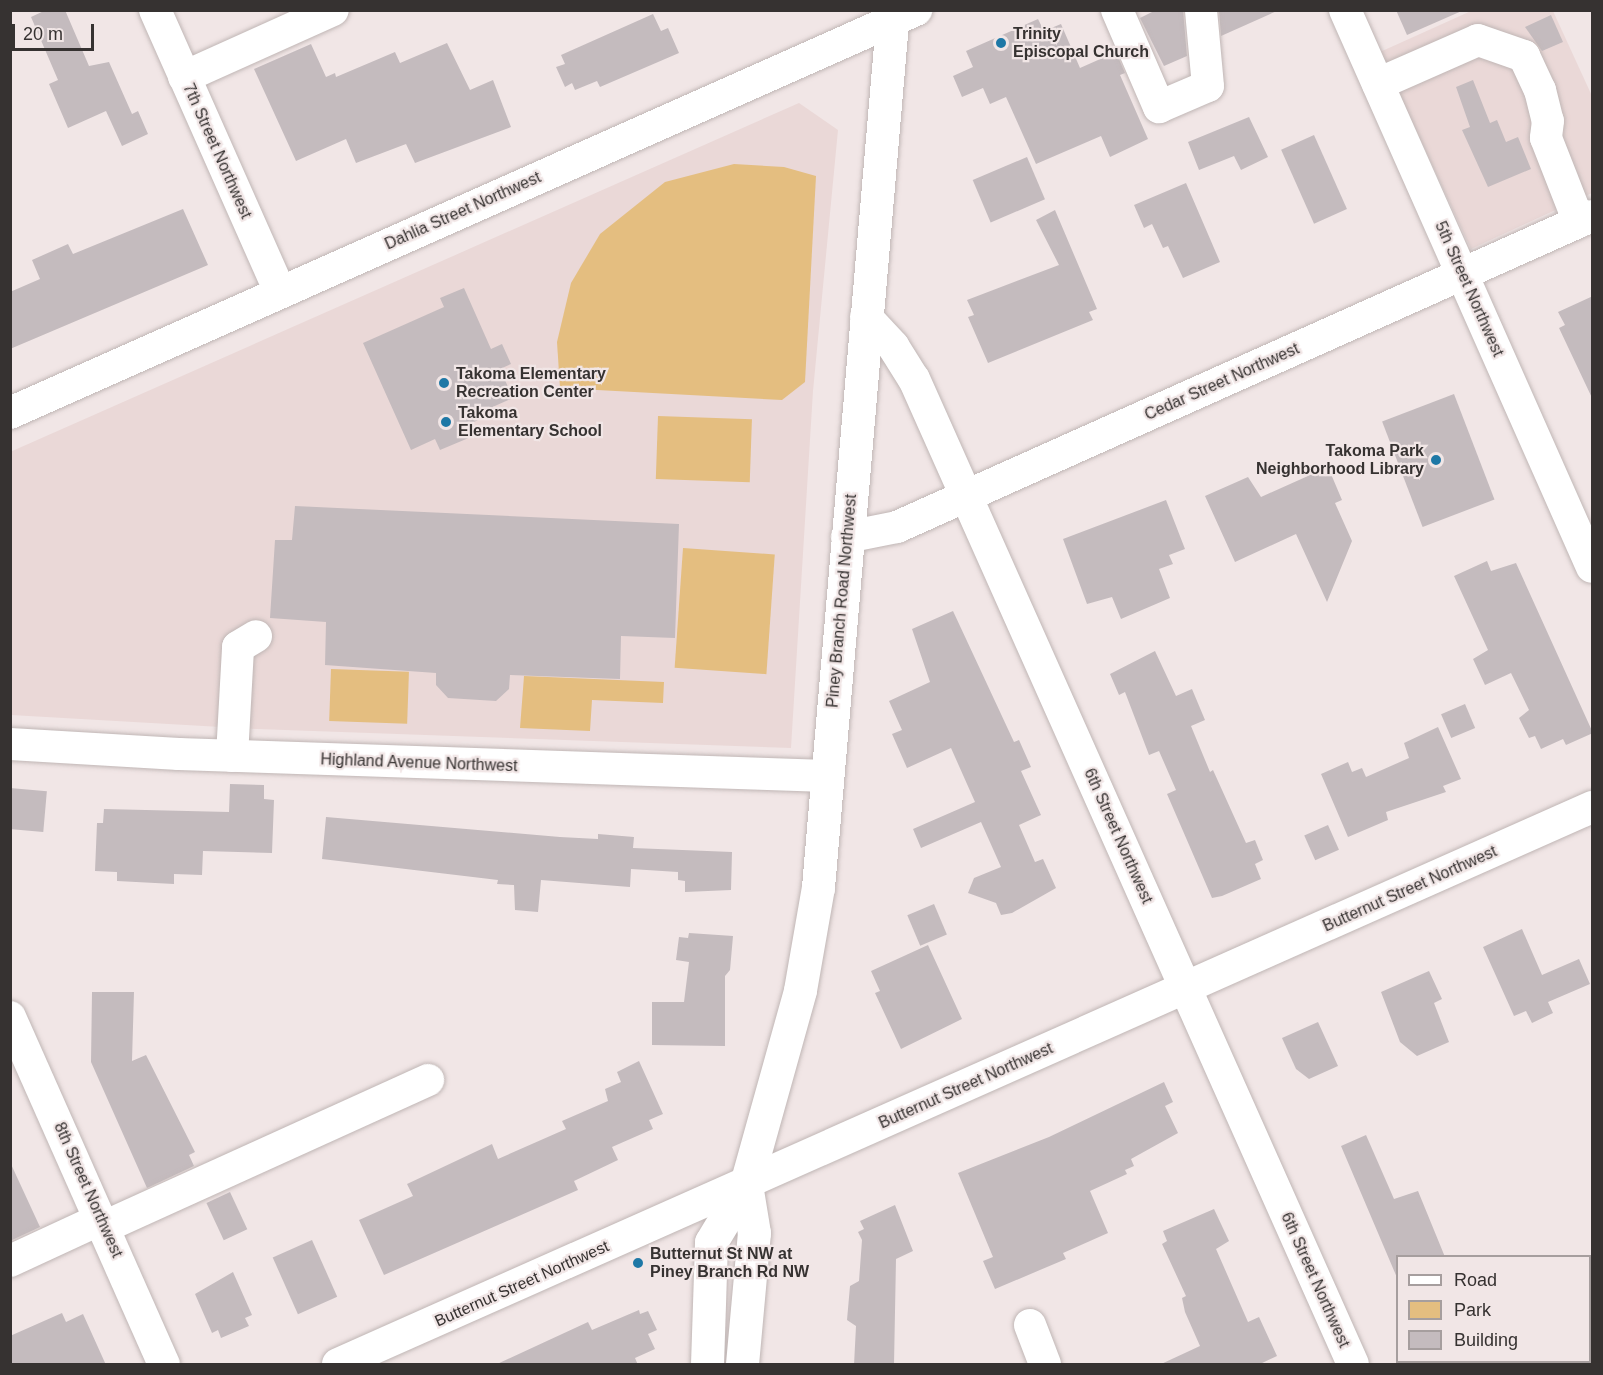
<!DOCTYPE html>
<style>
body{margin:0}
#map{position:relative;width:1603px;height:1375px;overflow:hidden;background:#f1e6e6;font-family:Helvetica,sans-serif}
div>[style]{position:absolute}
[style*='--x']{left:calc(var(--x)*1px);top:calc(var(--y)*1px);width:calc(var(--w)*1px);rotate:calc(var(--a)*1deg)}
.built>*{inset:0;background:#ead8d7}
.green>*{inset:0;background:#e4be80;transform-origin:0 0}
.building>*{inset:0;background:#c4bbbe;transform-origin:0 0}
.roads{filter:drop-shadow(0 0 2px #c0b6b5) drop-shadow(0 0 2px #c0b6b5)}
.minor>*{height:32px;margin:-16px;padding:0 16px;transform-origin:16px;border-radius:16px;background:#fff}
.major>*{height:33px;margin:-16.5px;padding:0 16.5px;transform-origin:16.5px;border-radius:16.5px;background:#fff}
.dots>*{width:16px;height:16px;translate:-50% -50%;box-sizing:border-box;border:3px solid #f1e6e6;border-radius:50%}
span{translate:-50% -50%;white-space:nowrap;text-align:center;line-height:1.15;-webkit-text-stroke:4.5px #f1e6e6;paint-order:stroke}
.poi-label{font-size:16px;color:#363231;font-weight:700}
.left{translate:0 -50%;text-align:left}
.right{translate:-100% -50%;text-align:right}
.street-label{font-size:16px;color:#363231}
.frame{position:absolute;inset:0;border:12px solid #363231;pointer-events:none}
.legend{position:absolute;left:1396px;top:1255px;width:195px;height:108px;box-sizing:border-box;background:#f1e6e6;border:2px solid #a69e9e;margin:0;padding:8px 10px;list-style:none;font-size:18px;color:#363231}
.legend li{display:flex;align-items:center;gap:12px;height:30px}
.legend b{width:30px;border:2px solid #a69e9e}
.scale{position:absolute;left:12px;top:24px;width:82px;height:27px;box-sizing:border-box;border:3px solid #363231;border-top:0;padding-left:8px;font-size:18px;line-height:21px;white-space:nowrap;color:#363231;-webkit-text-stroke:4px #f1e6e6;paint-order:stroke}
</style>
<div id="map">
<div class="built">
<div style="clip-path:polygon(1471px 11px,1553px 11px,1592px 96px,1592px 193px,1471px 249px,1380px 52px)"></div>
<div style="clip-path:polygon(799px 103px,838px 130px,813px 391px,791px 748px,257px 729px,11px 715px,10px 452px)"></div>
</div>
<div class="green">
<div style="clip-path:polygon(734px 164px,784px 167px,816px 176px,805px 382px,782px 400px,560px 388px,557px 342px,571px 283px,600px 234px,665px 182px)"></div>
<div style="left:658px;top:416px;width:94px;height:63px;rotate:2deg"></div>
<div style="left:683px;top:548px;width:92px;height:120px;rotate:4deg"></div>
<div style="left:331px;top:669px;width:78px;height:52px;rotate:2deg"></div>
<div style="clip-path:polygon(524px 676px,664px 682px,663px 703px,592px 700px,590px 731px,520px 728px)"></div>
</div>
<div class="building">
<div style="clip-path:polygon(46px 10px,65px 10px,89px 66px,109px 62px,132px 114px,138px 111px,148px 134px,122px 146px,106px 111px,68px 128px,49px 84px,58px 80px,31px 17px)"></div>
<div style="clip-path:polygon(1156px 10px,1183px 10px,1187px 56px,1164px 66px,1140px 18px)"></div>
<div style="clip-path:polygon(1219px 10px,1279px 10px,1221px 36px)"></div>
<div style="clip-path:polygon(1396px 10px,1464px 10px,1407px 35px)"></div>
<div style="clip-path:polygon(653px 14px,661px 31px,668px 28px,679px 53px,600px 87px,597px 81px,575px 90px,572px 83px,565px 87px,556px 67px,565px 64px,561px 55px)"></div>
<div style="clip-path:polygon(1551px 15px,1563px 42px,1542px 51px,1525px 27px)"></div>
<div style="clip-path:polygon(1038px 19px,1044px 31px,1061px 24px,1080px 68px,1116px 52px,1125px 73px,1120px 75px,1148px 139px,1110px 157px,1101px 136px,1036px 164px,1006px 97px,990px 104px,983px 88px,962px 97px,953px 76px,973px 67px,966px 51px)"></div>
<div style="clip-path:polygon(447px 43px,470px 90px,493px 80px,511px 127px,415px 163px,406px 144px,356px 163px,346px 139px,296px 161px,254px 69px,311px 44px,326px 77px,335px 73px,336px 77px,395px 52px,400px 63px)"></div>
<div style="clip-path:polygon(1473px 80px,1490px 123px,1497px 120px,1506px 142px,1518px 137px,1531px 169px,1488px 187px,1462px 130px,1470px 127px,1456px 87px)"></div>
<div style="clip-path:polygon(1249px 117px,1268px 157px,1241px 170px,1234px 156px,1199px 170px,1188px 142px)"></div>
<div style="left:1314px;top:135px;width:81px;height:36px;rotate:66deg"></div>
<div style="left:1027px;top:157px;width:46px;height:59px;rotate:67deg"></div>
<div style="clip-path:polygon(1186px 183px,1220px 262px,1183px 278px,1168px 246px,1163px 248px,1152px 224px,1144px 228px,1134px 205px)"></div>
<div style="clip-path:polygon(183px 209px,208px 265px,10px 349px,10px 292px,40px 279px,32px 260px,68px 244px,73px 254px)"></div>
<div style="clip-path:polygon(1055px 210px,1097px 309px,1089px 312px,1093px 320px,988px 363px,968px 317px,974px 315px,967px 300px,1059px 265px,1036px 220px)"></div>
<div style="clip-path:polygon(464px 288px,491px 349px,502px 344px,511px 364px,500px 369px,513px 398px,479px 413px,482px 418px,466px 426px,471px 437px,440px 450px,435px 439px,411px 450px,363px 343px,444px 307px,440px 298px)"></div>
<div style="clip-path:polygon(1593px 296px,1593px 400px,1559px 328px,1565px 325px,1558px 312px)"></div>
<div style="left:1454px;top:394px;width:113px;height:77px;rotate:69deg"></div>
<div style="clip-path:polygon(1328px 467px,1342px 500px,1335px 503px,1352px 541px,1327px 602px,1296px 534px,1235px 562px,1205px 496px,1248px 477px,1261px 497px)"></div>
<div style="clip-path:polygon(1166px 500px,1185px 549px,1169px 555px,1173px 564px,1159px 569px,1170px 598px,1121px 619px,1112px 597px,1087px 604px,1063px 539px)"></div>
<div style="clip-path:polygon(295px 506px,679px 524px,675px 638px,621px 636px,620px 679px,510px 675px,509px 689px,496px 701px,448px 698px,436px 685px,436px 673px,325px 665px,326px 622px,270px 618px,275px 540px,292px 540px)"></div>
<div style="clip-path:polygon(1487px 561px,1491px 571px,1516px 563px,1593px 733px,1566px 745px,1563px 739px,1541px 749px,1535px 736px,1529px 738px,1519px 718px,1529px 710px,1511px 673px,1485px 685px,1473px 659px,1488px 650px,1454px 576px)"></div>
<div style="clip-path:polygon(953px 611px,1014px 742px,1019px 740px,1031px 767px,1021px 771px,1041px 815px,1019px 825px,1035px 862px,1043px 859px,1056px 888px,1012px 913px,1001px 915px,996px 903px,968px 893px,974px 878px,1001px 867px,981px 822px,921px 848px,913px 829px,975px 802px,951px 748px,907px 768px,892px 734px,902px 730px,889px 701px,930px 682px,912px 629px)"></div>
<div style="clip-path:polygon(1155px 651px,1176px 696px,1192px 689px,1205px 720px,1191px 726px,1210px 772px,1213px 770px,1246px 843px,1255px 840px,1263px 860px,1255px 864px,1261px 879px,1222px 896px,1212px 898px,1167px 794px,1176px 790px,1159px 751px,1149px 755px,1125px 692px,1119px 695px,1110px 674px)"></div>
<div style="left:1465px;top:704px;width:26px;height:26px;rotate:67deg"></div>
<div style="clip-path:polygon(1438px 727px,1461px 779px,1443px 786px,1446px 792px,1386px 812px,1388px 820px,1348px 837px,1321px 774px,1348px 762px,1352px 772px,1362px 768px,1366px 777px,1409px 758px,1404px 743px)"></div>
<div style="clip-path:polygon(230px 784px,264px 785px,264px 799px,274px 800px,272px 853px,203px 851px,202px 875px,174px 874px,174px 884px,117px 881px,117px 872px,95px 871px,97px 823px,103px 823px,104px 809px,229px 812px)"></div>
<div style="left:10px;top:788px;width:37px;height:41px;rotate:5deg"></div>
<div style="clip-path:polygon(326px 817px,560px 837px,598px 839px,598px 834px,634px 837px,633px 848px,732px 852px,731px 890px,685px 892px,685px 881px,678px 880px,678px 872px,631px 869px,630px 887px,541px 880px,538px 912px,515px 910px,514px 885px,497px 884px,498px 880px,322px 859px)"></div>
<div style="left:1328px;top:825px;width:27px;height:26px;rotate:66deg"></div>
<div style="left:934px;top:904px;width:33px;height:29px;rotate:67deg"></div>
<div style="clip-path:polygon(1522px 929px,1542px 975px,1579px 959px,1590px 984px,1548px 1002px,1553px 1013px,1532px 1023px,1526px 1011px,1514px 1016px,1483px 947px)"></div>
<div style="clip-path:polygon(689px 933px,733px 936px,730px 970px,725px 976px,725px 1046px,652px 1045px,652px 1002px,684px 1002px,689px 962px,676px 960px,679px 937px,688px 938px)"></div>
<div style="clip-path:polygon(928px 945px,962px 1019px,901px 1049px,875px 993px,880px 991px,871px 971px)"></div>
<div style="clip-path:polygon(1429px 971px,1442px 999px,1434px 1003px,1449px 1042px,1417px 1056px,1400px 1042px,1381px 992px)"></div>
<div style="clip-path:polygon(92px 992px,134px 992px,132px 1061px,146px 1055px,195px 1152px,189px 1155px,194px 1166px,147px 1188px,91px 1062px)"></div>
<div style="clip-path:polygon(1318px 1022px,1338px 1066px,1309px 1079px,1296px 1069px,1282px 1038px)"></div>
<div style="clip-path:polygon(639px 1061px,663px 1114px,649px 1120px,653px 1129px,612px 1147px,618px 1160px,574px 1181px,578px 1190px,384px 1275px,359px 1220px,413px 1196px,407px 1184px,492px 1144px,498px 1159px,566px 1129px,562px 1121px,608px 1101px,605px 1089px,621px 1082px,617px 1072px)"></div>
<div style="clip-path:polygon(1164px 1082px,1173px 1102px,1165px 1106px,1178px 1133px,1131px 1159px,1134px 1166px,1125px 1170px,1127px 1174px,1090px 1191px,1108px 1233px,1063px 1253px,1066px 1259px,995px 1289px,983px 1261px,993px 1257px,958px 1173px,1049px 1137px)"></div>
<div style="clip-path:polygon(1366px 1135px,1394px 1199px,1418px 1191px,1445px 1257px,1398px 1257px,1398px 1280px,1341px 1146px)"></div>
<div style="clip-path:polygon(10px 1162px,40px 1227px,10px 1241px)"></div>
<div style="left:230px;top:1192px;width:41px;height:26px;rotate:65deg"></div>
<div style="clip-path:polygon(895px 1205px,913px 1251px,896px 1259px,894px 1365px,854px 1365px,856px 1326px,847px 1320px,850px 1286px,859px 1281px,862px 1240px,858px 1232px,864px 1229px,860px 1221px)"></div>
<div style="clip-path:polygon(1214px 1209px,1229px 1241px,1216px 1249px,1248px 1322px,1259px 1317px,1277px 1356px,1258px 1365px,1159px 1365px,1200px 1346px,1185px 1312px,1182px 1298px,1186px 1296px,1162px 1244px,1167px 1241px,1163px 1231px)"></div>
<div style="left:312px;top:1240px;width:62px;height:43px;rotate:66deg"></div>
<div style="clip-path:polygon(233px 1272px,252px 1315px,245px 1318px,249px 1326px,221px 1338px,218px 1330px,212px 1333px,195px 1294px)"></div>
<div style="clip-path:polygon(639px 1310px,640px 1314px,648px 1311px,657px 1330px,648px 1334px,655px 1349px,635px 1358px,638px 1365px,495px 1365px,588px 1322px,592px 1330px)"></div>
<div style="clip-path:polygon(62px 1313px,66px 1322px,83px 1314px,106px 1365px,10px 1365px,10px 1336px)"></div>
</div>
<div class="roads">
<div class="minor">
<div style="--x:155;--y:10;--w:308;--a:66.1"></div>
<div style="--x:1117;--y:10;--w:106;--a:66.6"></div>
<div style="--x:1159;--y:107;--w:53;--a:-23.2"></div>
<div style="--x:1208;--y:86;--w:76;--a:-95.3"></div>
<div style="--x:1345;--y:10;--w:609;--a:66.09"></div>
<div style="--x:184;--y:77;--w:163;--a:-24.2"></div>
<div style="--x:1378;--y:84;--w:109;--a:-23.7"></div>
<div style="--x:1478;--y:40;--w:49;--a:19.2"></div>
<div style="--x:1524;--y:56;--w:38;--a:65"></div>
<div style="--x:1540;--y:90;--w:32;--a:76"></div>
<div style="--x:1548;--y:121;--w:17;--a:97"></div>
<div style="--x:1546;--y:138;--w:90;--a:68.6"></div>
<div style="--x:866;--y:317;--w:40;--a:47"></div>
<div style="--x:893;--y:346;--w:39;--a:58"></div>
<div style="--x:914;--y:379;--w:1078;--a:65.98"></div>
<div style="--x:10;--y:413;--w:992;--a:-23.98"></div>
<div style="--x:847;--y:537;--w:51;--a:-11.3"></div>
<div style="--x:897;--y:527;--w:761;--a:-24.11"></div>
<div style="--x:10;--y:744;--w:169;--a:3.4"></div>
<div style="--x:179;--y:754;--w:648;--a:1.94"></div>
<div style="--x:232;--y:756;--w:109;--a:-86.8"></div>
<div style="--x:238;--y:647;--w:21;--a:-31"></div>
<div style="--x:10;--y:1017;--w:380;--a:66.1"></div>
<div style="--x:104;--y:1227;--w:356;--a:-24.4"></div>
<div style="--x:10;--y:1261;--w:100;--a:-24.8"></div>
<div style="--x:1030;--y:1325;--w:42;--a:69"></div>
<div style="--x:338;--y:1364;--w:1372;--a:-23.95"></div>
</div>
<div class="major">
<div style="--x:707;--y:1364;--w:122;--a:-88.1"></div>
<div style="--x:711;--y:1242;--w:68;--a:-58.9"></div>
<div style="--x:746;--y:1184;--w:201;--a:-74.4"></div>
<div style="--x:800;--y:990;--w:105;--a:-80.1"></div>
<div style="--x:818;--y:887;--w:880;--a:-85.11"></div>
<div style="--x:742;--y:1364;--w:132;--a:-84.8"></div>
<div style="--x:754;--y:1233;--w:50;--a:-99.3"></div>
</div>
</div>
<div class="dots">
<div style="left:1001px;top:43px;background:#1e78a6"></div>
<div style="left:444px;top:383px;background:#1e78a6"></div>
<div style="left:446px;top:422px;background:#1e78a6"></div>
<div style="left:1436px;top:460px;background:#1e78a6"></div>
<div style="left:638px;top:1263px;background:#1e78a6"></div>
</div>
<div class="poi-label">
<span class="left" style="left:1013px;top:43px">Trinity<br>Episcopal Church</span>
<span class="left" style="left:456px;top:383px">Takoma Elementary<br>Recreation Center</span>
<span class="left" style="left:458px;top:422px">Takoma<br>Elementary School</span>
<span class="right" style="left:1424px;top:460px">Takoma Park<br>Neighborhood Library</span>
<span class="left" style="left:650px;top:1263px">Butternut St NW at<br>Piney Branch Rd NW</span>
</div>
<div class="street-label">
<span style="left:217px;top:151px;rotate:66deg">7th Street Northwest</span>
<span style="left:463px;top:211px;rotate:-24deg">Dahlia Street Northwest</span>
<span style="left:1469px;top:289px;rotate:66deg">5th Street Northwest</span>
<span style="left:1222px;top:382px;rotate:-24deg">Cedar Street Northwest</span>
<span style="left:842px;top:601px;rotate:-85deg">Piney Branch Road Northwest</span>
<span style="left:419px;top:763px;rotate:2deg">Highland Avenue Northwest</span>
<span style="left:1118px;top:836px;rotate:66deg">6th Street Northwest</span>
<span style="left:1410px;top:889px;rotate:-24deg">Butternut Street Northwest</span>
<span style="left:966px;top:1086px;rotate:-24deg">Butternut Street Northwest</span>
<span style="left:88px;top:1190px;rotate:66deg">8th Street Northwest</span>
<span style="left:1315px;top:1280px;rotate:66deg">6th Street Northwest</span>
<span style="left:522px;top:1284px;rotate:-24deg">Butternut Street Northwest</span>
</div>
<div class="frame"></div>
<ul class="legend">
<li><b style="height:8px;background:#fff"></b>Road</li>
<li><b style="height:16px;background:#e4be80"></b>Park</li>
<li><b style="height:16px;background:#c4bbbe"></b>Building</li>
</ul>
<div class="scale">20 m</div>
</div>
